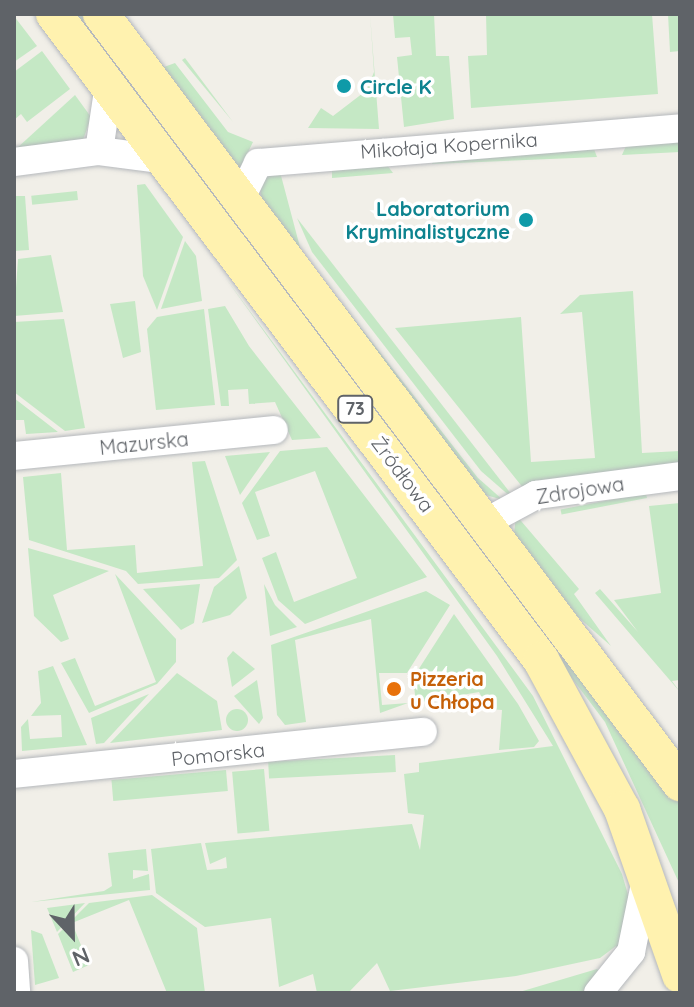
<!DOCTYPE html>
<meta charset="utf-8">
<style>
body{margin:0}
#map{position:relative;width:694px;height:1007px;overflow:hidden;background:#f1efe8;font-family:Quicksand,sans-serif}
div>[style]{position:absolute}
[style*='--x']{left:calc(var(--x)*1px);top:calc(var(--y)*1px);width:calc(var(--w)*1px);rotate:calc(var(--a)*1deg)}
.green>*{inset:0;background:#c5e8c5;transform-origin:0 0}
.round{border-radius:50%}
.roads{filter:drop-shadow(0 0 2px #b5b8bc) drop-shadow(0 0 2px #b5b8bc)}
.minor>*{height:28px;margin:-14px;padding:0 14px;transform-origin:14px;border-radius:14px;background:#fff}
.major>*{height:36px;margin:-18px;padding:0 18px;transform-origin:18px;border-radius:18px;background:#fff2af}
.dots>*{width:22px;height:22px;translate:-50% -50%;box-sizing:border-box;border:4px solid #fff;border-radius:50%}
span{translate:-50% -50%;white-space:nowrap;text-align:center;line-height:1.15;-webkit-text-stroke:7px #fff;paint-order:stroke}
.shield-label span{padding:2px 6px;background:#fff;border:2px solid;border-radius:6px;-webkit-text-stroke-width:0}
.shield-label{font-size:18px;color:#5f6368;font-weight:700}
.culture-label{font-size:20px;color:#0d838f;font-weight:700}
.left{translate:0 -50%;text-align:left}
.right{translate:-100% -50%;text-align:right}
.street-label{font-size:20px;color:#5f6368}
.food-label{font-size:20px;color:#c56008;font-weight:700}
.frame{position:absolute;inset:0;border:16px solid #5f6368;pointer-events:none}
.north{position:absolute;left:32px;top:895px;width:80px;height:80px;-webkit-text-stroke:6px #fff;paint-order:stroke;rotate:158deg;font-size:22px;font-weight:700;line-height:32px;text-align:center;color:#5f6368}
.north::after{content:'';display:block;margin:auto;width:28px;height:36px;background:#5f6368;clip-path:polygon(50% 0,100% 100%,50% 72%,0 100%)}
</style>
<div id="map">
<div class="green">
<div style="clip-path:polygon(71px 14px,81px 14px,680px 803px,680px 885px,605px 722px)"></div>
<div style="clip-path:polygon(370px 14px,379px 129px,308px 128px,321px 108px,333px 116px,367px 90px,374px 72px)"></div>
<div style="clip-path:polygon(393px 14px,434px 14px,436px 56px,449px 56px,454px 119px,404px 127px,397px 57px,412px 55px,410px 37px,395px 38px)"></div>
<div style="clip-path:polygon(486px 14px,652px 14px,658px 94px,471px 108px,468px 56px,487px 55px)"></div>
<div style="clip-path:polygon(668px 14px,680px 14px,680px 51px,670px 52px)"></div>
<div style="clip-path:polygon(14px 16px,37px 46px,14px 62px)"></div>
<div style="clip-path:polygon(134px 28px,164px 67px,175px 63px,228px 132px,253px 142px,240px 169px)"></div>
<div style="clip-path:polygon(42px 51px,70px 89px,27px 122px,21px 114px,14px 120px,14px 72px)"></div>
<div style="clip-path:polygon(185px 58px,233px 122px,182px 60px)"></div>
<div style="clip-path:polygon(75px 95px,91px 117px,83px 140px,16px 149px)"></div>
<div style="clip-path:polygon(680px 140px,680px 152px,622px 155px,626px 146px)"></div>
<div style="clip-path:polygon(594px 149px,597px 157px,432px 164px,433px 160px)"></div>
<div style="clip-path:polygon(384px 161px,393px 173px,332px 178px,332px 168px)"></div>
<div style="clip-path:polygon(279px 168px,301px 251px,478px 478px,503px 500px,486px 495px,262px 202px,259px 181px)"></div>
<div style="clip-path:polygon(145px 184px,183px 237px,157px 310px,143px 276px,137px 185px)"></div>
<div style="left:77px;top:191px;width:9px;height:46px;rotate:84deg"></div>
<div style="clip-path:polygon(14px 196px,25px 196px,29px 250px,14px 251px)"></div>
<div style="clip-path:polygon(297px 218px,512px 495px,511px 497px,481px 471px,312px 252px)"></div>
<div style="clip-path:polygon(185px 241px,196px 256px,202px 301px,161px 309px)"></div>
<div style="clip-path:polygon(51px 255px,63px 312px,14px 316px,18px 259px)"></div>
<div style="clip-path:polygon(224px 276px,533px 696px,622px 874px,629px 898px,618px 953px,616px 946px,600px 958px,516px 976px,390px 991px,377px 963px,348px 993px,317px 993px,313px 974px,279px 987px,271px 918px,205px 927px,156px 893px,151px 849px,201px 843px,207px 870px,221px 869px,227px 868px,226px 857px,210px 864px,205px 843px,412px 824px,420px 850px,424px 815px,408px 813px,404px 774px,419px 772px,419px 763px,553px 746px,497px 656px)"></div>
<div style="clip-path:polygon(633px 291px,642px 453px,680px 451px,680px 467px,524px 489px,395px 328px,521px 317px,531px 462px,595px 458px,582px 312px,560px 314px,580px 295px)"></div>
<div style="clip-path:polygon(135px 301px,141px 352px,123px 358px,110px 304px)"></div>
<div style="clip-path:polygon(225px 306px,249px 346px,321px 438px,292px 440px,275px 402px,249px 404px,248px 389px,228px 390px,229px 406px,221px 406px,208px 309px)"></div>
<div style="clip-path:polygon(204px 309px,215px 405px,156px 410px,147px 329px,157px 317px)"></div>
<div style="clip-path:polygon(64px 319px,85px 428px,65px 431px,14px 392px,14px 322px)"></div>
<div style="clip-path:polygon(14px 398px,58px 432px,26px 434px,24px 420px,14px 420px)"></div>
<div style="clip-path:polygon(327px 447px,427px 577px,305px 624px,278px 600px,262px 558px,276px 552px,294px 602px,357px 578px,315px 471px,255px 492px,270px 536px,257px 540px,242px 503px,280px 451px)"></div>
<div style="clip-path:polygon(270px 452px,240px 495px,225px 456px)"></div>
<div style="clip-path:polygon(205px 461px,237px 560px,219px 578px,138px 584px,126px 571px,29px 540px,23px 477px,61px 473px,67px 550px,135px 545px,137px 573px,203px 566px,192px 462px)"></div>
<div style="left:646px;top:493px;width:5px;height:87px;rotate:79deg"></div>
<div style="clip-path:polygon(680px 503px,680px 680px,672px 681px,680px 692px,595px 593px,600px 589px,638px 632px,614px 600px,661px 593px,649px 506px)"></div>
<div style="clip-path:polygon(516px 515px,579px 589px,574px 594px,611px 646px,578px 617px,514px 534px)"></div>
<div style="clip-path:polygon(28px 548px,109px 571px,53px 595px,69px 639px,61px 642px,34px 616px)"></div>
<div style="clip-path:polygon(239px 566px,247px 598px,230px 615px,202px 623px,214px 587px)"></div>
<div style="clip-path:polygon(115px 574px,176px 639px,176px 662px,157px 684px,89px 713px,61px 663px,75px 658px,95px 706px,156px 682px)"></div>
<div style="clip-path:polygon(200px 584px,194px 623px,181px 630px,143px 589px)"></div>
<div style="clip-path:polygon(264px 584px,275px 605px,297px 627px,270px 636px)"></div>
<div style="clip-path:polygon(426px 591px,450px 605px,407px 673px,379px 673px,382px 705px,408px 703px,380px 713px,371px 619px,295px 640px,306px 722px,285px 725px,277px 715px,271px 645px)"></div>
<div style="clip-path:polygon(454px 614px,518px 704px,539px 741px,534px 747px,499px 750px,502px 710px,488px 709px,479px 692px,416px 703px,413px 678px)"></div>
<div style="clip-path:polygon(233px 651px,255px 669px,232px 687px,227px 658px)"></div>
<div style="clip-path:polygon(53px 666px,87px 745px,22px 751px,21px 727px,28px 719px,30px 739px,62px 737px,61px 715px,31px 716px,41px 703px,38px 671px)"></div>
<div style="clip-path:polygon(177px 673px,217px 701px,222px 730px,110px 743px)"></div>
<div style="clip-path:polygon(257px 680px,263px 718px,259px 724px,234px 696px)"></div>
<div style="clip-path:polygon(149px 694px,104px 743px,96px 744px,91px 718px)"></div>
<div class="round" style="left:226px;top:709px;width:22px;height:22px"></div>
<div style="left:395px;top:755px;width:17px;height:127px;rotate:87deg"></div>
<div style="left:264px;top:769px;width:62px;height:32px;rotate:85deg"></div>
<div style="left:226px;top:770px;width:21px;height:115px;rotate:85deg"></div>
<div style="clip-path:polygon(146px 849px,148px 871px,133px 870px,133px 879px,149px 874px,150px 890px,31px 902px,104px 891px,112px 886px,108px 853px)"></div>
<div style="clip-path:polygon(152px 895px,197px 928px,205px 993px,167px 993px,129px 900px,72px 923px,89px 965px,73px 972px,58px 934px,89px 903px)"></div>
<div style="clip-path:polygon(85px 903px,57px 932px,47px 908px)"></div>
<div style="clip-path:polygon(31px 930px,42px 934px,59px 978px,35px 985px)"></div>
<div style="clip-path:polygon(597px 969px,604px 976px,583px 993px,516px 993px)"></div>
</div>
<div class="roads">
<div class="minor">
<div style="--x:99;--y:151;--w:68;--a:-81.5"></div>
<div style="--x:14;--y:162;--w:86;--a:-7.4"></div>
<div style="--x:99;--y:151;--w:70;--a:7.4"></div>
<div style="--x:241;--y:198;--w:39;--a:-64"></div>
<div style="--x:258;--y:163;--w:423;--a:-4.7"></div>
<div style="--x:14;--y:456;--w:261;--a:-5.7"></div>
<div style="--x:486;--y:522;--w:57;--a:-28.4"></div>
<div style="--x:536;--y:495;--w:145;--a:-7.5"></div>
<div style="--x:14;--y:774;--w:411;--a:-5.9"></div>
<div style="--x:14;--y:961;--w:32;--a:86"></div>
<div style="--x:598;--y:993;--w:53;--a:-51.2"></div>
<div style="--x:631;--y:952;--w:75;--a:-78.4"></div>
</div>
<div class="major">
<div style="--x:54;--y:14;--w:809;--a:52.99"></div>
<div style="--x:541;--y:660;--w:170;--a:61.5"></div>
<div style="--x:622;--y:809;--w:176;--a:70.7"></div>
<div style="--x:101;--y:14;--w:963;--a:53.02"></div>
</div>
</div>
<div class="dots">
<div style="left:344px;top:86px;background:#0f9aa8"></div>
<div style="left:526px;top:220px;background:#0f9aa8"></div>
<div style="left:394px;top:689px;background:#e8710a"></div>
</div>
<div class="shield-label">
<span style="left:355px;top:409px">73</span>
</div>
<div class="culture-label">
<span class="left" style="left:360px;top:86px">Circle K</span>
<span class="right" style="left:510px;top:220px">Laboratorium<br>Kryminalistyczne</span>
</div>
<div class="street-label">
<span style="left:449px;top:145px;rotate:-4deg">Mikołaja Kopernika</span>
<span style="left:144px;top:443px;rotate:-6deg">Mazurska</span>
<span style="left:403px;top:474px;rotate:53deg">Źródłowa</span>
<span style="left:580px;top:490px;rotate:-9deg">Zdrojowa</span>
<span style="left:218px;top:754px;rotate:-6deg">Pomorska</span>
</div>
<div class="food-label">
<span class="left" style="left:410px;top:690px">Pizzeria<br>u Chłopa</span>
</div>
<div class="frame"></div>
<div class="north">N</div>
</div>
